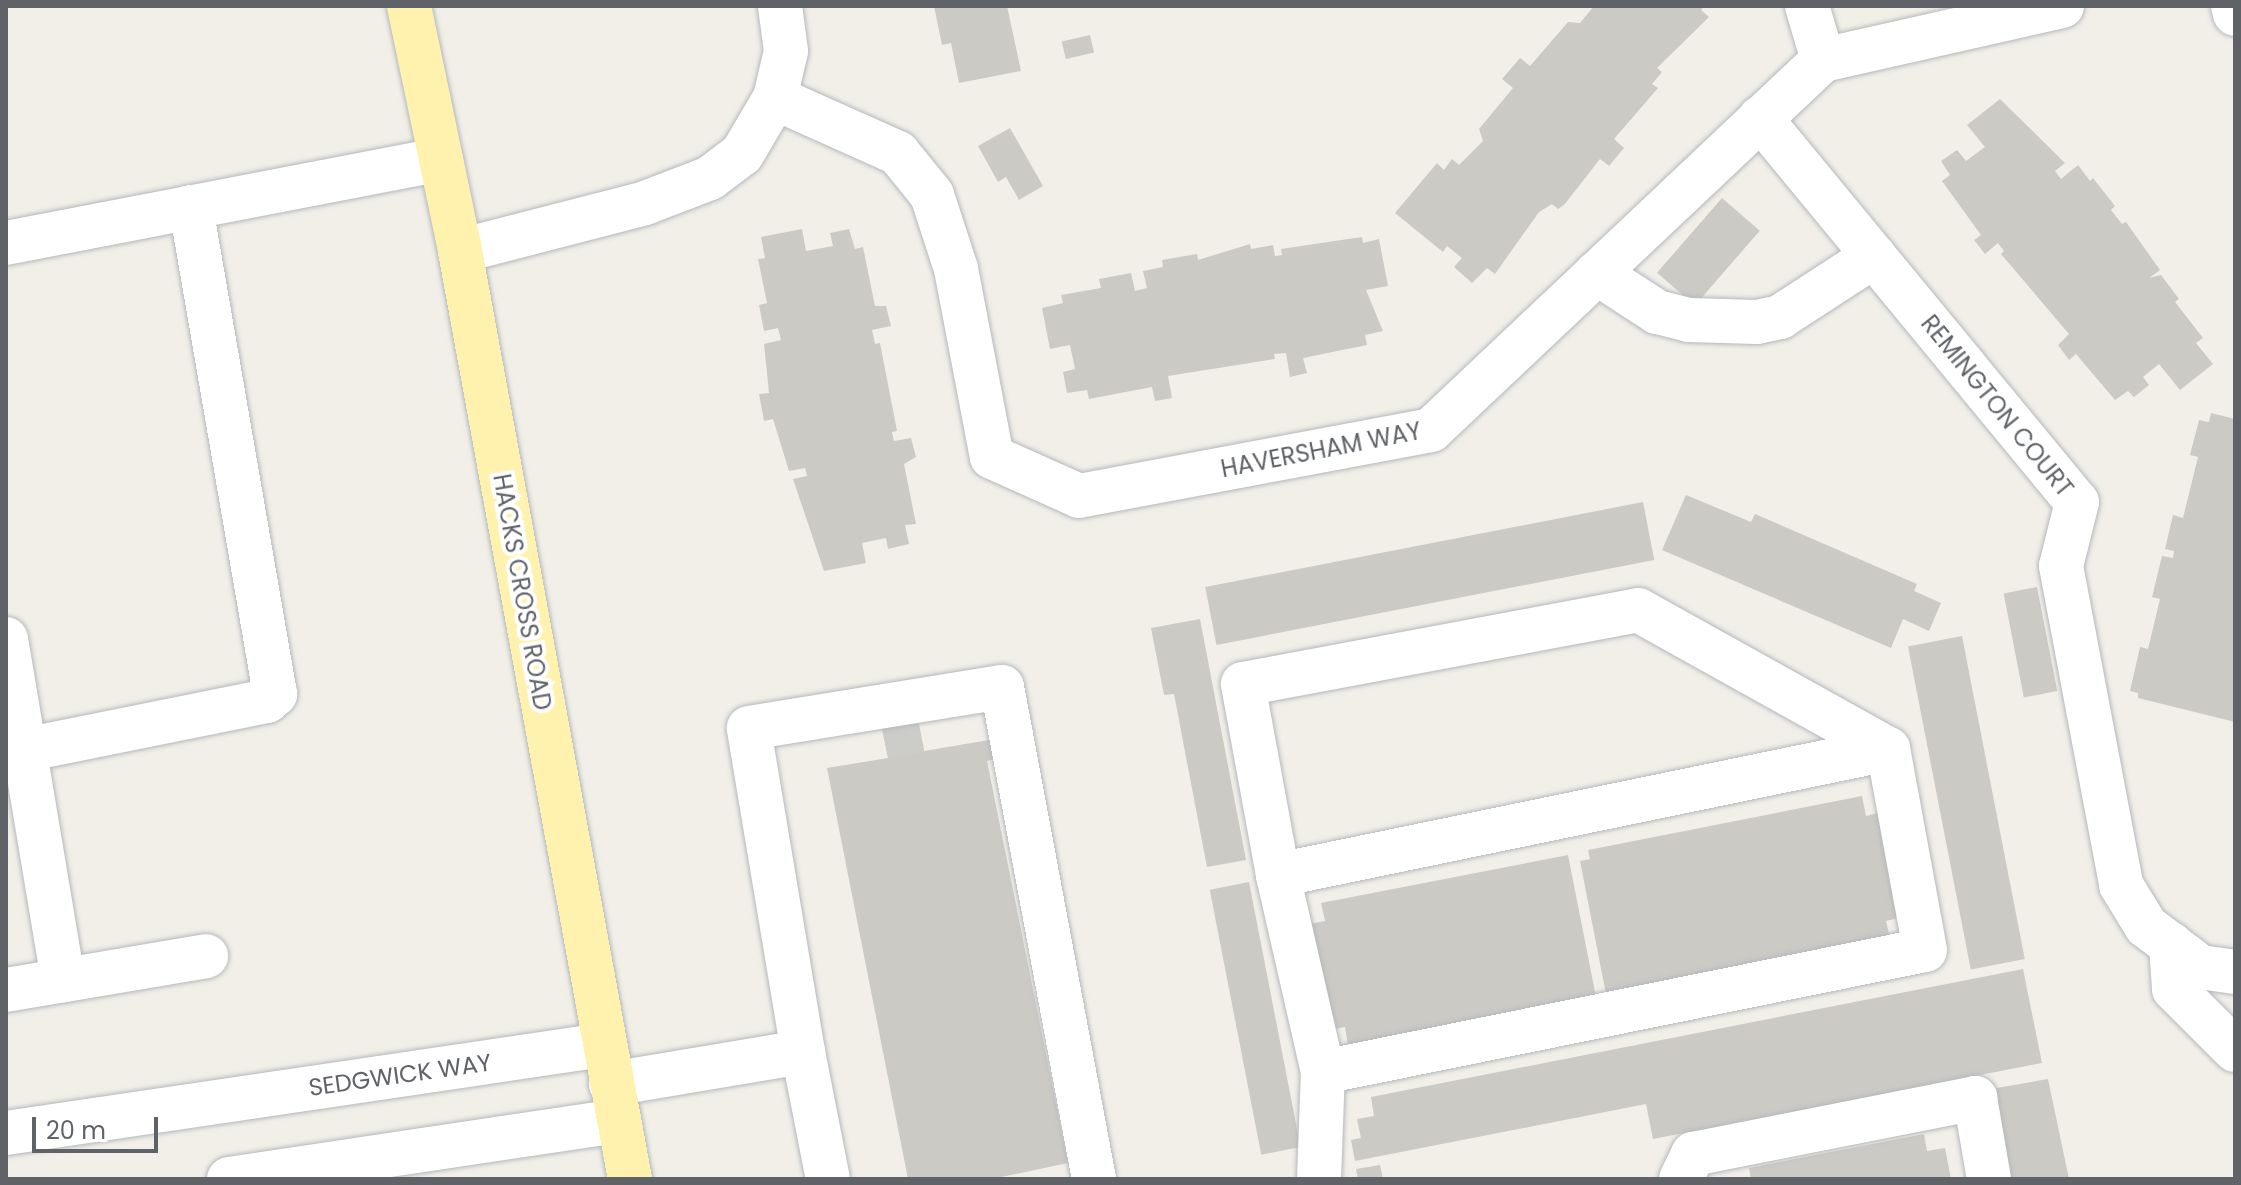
<!DOCTYPE html>
<style>
body{margin:0}
#map{position:relative;width:2241px;height:1185px;overflow:hidden;background:#f1efe8;font-family:Poppins,sans-serif}
div>[style]{position:absolute}
[style*='--x']{left:calc(var(--x)*1px);top:calc(var(--y)*1px);width:calc(var(--w)*1px);rotate:calc(var(--a)*1deg)}
.building>*{inset:0;background:#cccac5;transform-origin:0 0}
.minor-tunnel>*{height:44px;margin-top:-22px;transform-origin:0;background:repeating-linear-gradient(90deg,#ccccc8 0 44px,transparent 0 66px)}
.roads{filter:drop-shadow(0 0 2px #b5b8bc) drop-shadow(0 0 2px #b5b8bc)}
.minor>*{height:44px;margin:-22px;padding:0 22px;transform-origin:22px;border-radius:22px;background:#fff}
.major>*{height:44px;margin:-22px;padding:0 22px;transform-origin:22px;border-radius:22px;background:#fff2af}
span{translate:-50% -50%;white-space:nowrap;text-align:center;line-height:1.15;-webkit-text-stroke:8px #fff;paint-order:stroke}
.street-label{font-size:24px;color:#5f6368}
.frame{position:absolute;inset:0;border:8px solid #5f6368;pointer-events:none}
.scale{position:absolute;left:32px;top:1117px;width:126px;height:36px;box-sizing:border-box;border:4px solid #5f6368;border-top:0;padding-left:10px;font-size:24px;line-height:28px;white-space:nowrap;color:#5f6368;-webkit-text-stroke:6px #fff;paint-order:stroke}
</style>
<div id="map">
<div class="building">
<div style="clip-path:polygon(934px 6px,1007px 6px,1021px 71px,959px 83px,951px 43px,942px 45px)"></div>
<div style="clip-path:polygon(1594px 6px,1704px 6px,1701px 10px,1709px 17px,1657px 68px,1662px 72px,1652px 84px,1658px 88px,1614px 139px,1624px 148px,1609px 166px,1600px 159px,1564px 205px,1558px 209px,1552px 204px,1539px 212px,1495px 274px,1487px 268px,1472px 283px,1454px 267px,1462px 258px,1447px 246px,1443px 252px,1395px 213px,1437px 163px,1444px 170px,1452px 159px,1459px 165px,1483px 141px,1479px 129px,1513px 88px,1502px 79px,1520px 58px,1530px 66px,1568px 22px,1580px 23px)"></div>
<div style="left:1090px;top:35px;width:18px;height:29px;rotate:77deg"></div>
<div style="clip-path:polygon(2000px 99px,2065px 163px,2055px 171px,2061px 179px,2078px 165px,2090px 181px,2093px 178px,2115px 206px,2111px 210px,2122px 224px,2126px 222px,2160px 270px,2149px 278px,2161px 275px,2179px 299px,2175px 302px,2203px 338px,2196px 343px,2213px 364px,2180px 390px,2159px 364px,2143px 377px,2149px 385px,2134px 397px,2128px 391px,2115px 400px,2076px 354px,2069px 360px,2058px 345px,2069px 334px,2001px 254px,2004px 251px,1998px 243px,1985px 254px,1974px 240px,1981px 235px,1942px 181px,1950px 175px,1941px 161px,1957px 150px,1966px 161px,1985px 147px,1967px 125px)"></div>
<div style="clip-path:polygon(1010px 128px,1043px 186px,1019px 200px,1006px 177px,998px 182px,978px 146px)"></div>
<div style="left:1722px;top:198px;width:50px;height:99px;rotate:41deg"></div>
<div style="clip-path:polygon(802px 229px,806px 251px,833px 246px,830px 233px,849px 229px,855px 249px,863px 247px,875px 306px,886px 306px,891px 326px,872px 330px,875px 344px,880px 343px,897px 431px,892px 432px,894px 441px,911px 438px,916px 457px,904px 464px,916px 524px,905px 525px,909px 544px,888px 549px,886px 538px,862px 543px,866px 563px,824px 571px,793px 479px,807px 476px,805px 468px,789px 471px,773px 419px,764px 421px,759px 394px,769px 393px,764px 344px,781px 340px,778px 328px,764px 331px,759px 305px,767px 303px,758px 259px,765px 258px,761px 237px)"></div>
<div style="clip-path:polygon(1362px 237px,1363px 243px,1379px 239px,1388px 286px,1366px 290px,1383px 331px,1365px 335px,1367px 345px,1303px 358px,1307px 373px,1290px 377px,1286px 353px,1274px 354px,1275px 359px,1168px 376px,1172px 398px,1155px 401px,1152px 387px,1089px 399px,1087px 390px,1067px 393px,1063px 372px,1075px 369px,1070px 345px,1050px 349px,1042px 308px,1063px 303px,1061px 295px,1101px 288px,1099px 279px,1131px 273px,1135px 291px,1147px 288px,1143px 271px,1163px 267px,1162px 260px,1197px 254px,1198px 260px,1250px 244px,1251px 249px,1273px 245px,1275px 256px,1282px 255px,1281px 249px)"></div>
<div style="clip-path:polygon(2211px 413px,2235px 419px,2235px 722px,2138px 698px,2138px 693px,2130px 691px,2140px 647px,2148px 649px,2160px 599px,2152px 597px,2162px 556px,2173px 558px,2174px 551px,2165px 549px,2173px 515px,2183px 518px,2198px 457px,2190px 455px,2199px 420px,2209px 422px)"></div>
<div style="clip-path:polygon(1686px 495px,1751px 522px,1755px 514px,1917px 584px,1914px 591px,1941px 603px,1929px 631px,1903px 619px,1891px 648px,1662px 550px)"></div>
<div style="left:1643px;top:502px;width:59px;height:446px;rotate:79deg"></div>
<div style="left:2037px;top:587px;width:106px;height:34px;rotate:79deg"></div>
<div style="clip-path:polygon(1200px 619px,1246px 860px,1207px 867px,1174px 694px,1164px 695px,1151px 628px)"></div>
<div style="left:1962px;top:636px;width:329px;height:55px;rotate:79deg"></div>
<div style="clip-path:polygon(918px 722px,924px 751px,995px 739px,999px 758px,987px 761px,1068px 1163px,992px 1179px,908px 1179px,827px 768px,888px 758px,882px 729px)"></div>
<div style="clip-path:polygon(1862px 796px,1866px 816px,1885px 811px,1906px 916px,1886px 921px,1890px 938px,1606px 994px,1580px 861px,1590px 859px,1588px 850px)"></div>
<div style="clip-path:polygon(1568px 855px,1596px 997px,1348px 1046px,1345px 1027px,1325px 1031px,1304px 925px,1325px 921px,1321px 903px)"></div>
<div style="left:1249px;top:882px;width:270px;height:40px;rotate:79deg"></div>
<div style="clip-path:polygon(2023px 969px,2042px 1063px,1653px 1139px,1646px 1104px,1355px 1161px,1351px 1140px,1361px 1138px,1357px 1119px,1374px 1116px,1371px 1097px)"></div>
<div style="clip-path:polygon(2048px 1079px,2069px 1179px,2009px 1179px,1991px 1089px)"></div>
<div style="clip-path:polygon(1924px 1134px,1927px 1151px,1945px 1148px,1951px 1179px,1751px 1179px,1749px 1168px)"></div>
<div style="clip-path:polygon(1380px 1165px,1383px 1179px,1358px 1179px,1356px 1169px)"></div>
</div>
<div class="minor-tunnel">
<div style="--x:884;--y:738;--w:37;--a:-11"></div>
</div>
<div class="roads">
<div class="minor">
<div style="--x:1807;--y:6;--w:56;--a:73.5"></div>
<div style="--x:2233;--y:6;--w:8;--a:76"></div>
<div style="--x:775;--y:98;--w:135;--a:24.1"></div>
<div style="--x:898;--y:153;--w:54;--a:51"></div>
<div style="--x:932;--y:195;--w:78;--a:72"></div>
<div style="--x:956;--y:269;--w:191;--a:79.2"></div>
<div style="--x:992;--y:457;--w:95;--a:24.1"></div>
<div style="--x:1079;--y:496;--w:358;--a:-10.6"></div>
<div style="--x:1431;--y:430;--w:539;--a:-43.35"></div>
<div style="--x:1823;--y:60;--w:245;--a:-12.7"></div>
<div style="--x:1760;--y:118;--w:498;--a:50.5"></div>
<div style="--x:2077;--y:502;--w:66;--a:104"></div>
<div style="--x:2061;--y:566;--w:325;--a:79.3"></div>
<div style="--x:2121;--y:885;--w:48;--a:58.6"></div>
<div style="--x:2146;--y:926;--w:50;--a:36.9"></div>
<div style="--x:2186;--y:956;--w:18;--a:38"></div>
<div style="--x:2200;--y:967;--w:35;--a:8"></div>
<div style="--x:6;--y:243;--w:443;--a:-10.9"></div>
<div style="--x:460;--y:251;--w:191;--a:-14.5"></div>
<div style="--x:645;--y:203;--w:70;--a:-21"></div>
<div style="--x:710;--y:178;--w:40;--a:-37"></div>
<div style="--x:742;--y:154;--w:65;--a:-59.5"></div>
<div style="--x:775;--y:98;--w:48;--a:-76.8"></div>
<div style="--x:786;--y:51;--w:45;--a:-97.6"></div>
<div style="--x:1597;--y:273;--w:72;--a:33"></div>
<div style="--x:1657;--y:312;--w:33;--a:14"></div>
<div style="--x:1689;--y:320;--w:68;--a:1.7"></div>
<div style="--x:1757;--y:322;--w:24;--a:-12"></div>
<div style="--x:1780;--y:317;--w:112;--a:-33"></div>
<div style="--x:6;--y:639;--w:346;--a:80.5"></div>
<div style="--x:24;--y:750;--w:248;--a:-11.4"></div>
<div style="--x:267;--y:701;--w:11;--a:-41"></div>
<div style="--x:275;--y:694;--w:494;--a:-99.8"></div>
<div style="--x:1278;--y:875;--w:623;--a:-11.67"></div>
<div style="--x:2171;--y:944;--w:45;--a:86.2"></div>
<div style="--x:2174;--y:989;--w:86;--a:45"></div>
<div style="--x:6;--y:990;--w:203;--a:-9.6"></div>
<div style="--x:803;--y:1052;--w:129;--a:78.9"></div>
<div style="--x:1323;--y:1072;--w:614;--a:-11.46"></div>
<div style="--x:1925;--y:950;--w:204;--a:-100.4"></div>
<div style="--x:611;--y:1084;--w:195;--a:-9.5"></div>
<div style="--x:803;--y:1052;--w:328;--a:-99.5"></div>
<div style="--x:749;--y:728;--w:256;--a:-9.2"></div>
<div style="--x:1002;--y:687;--w:501;--a:79.41"></div>
<div style="--x:6;--y:1133;--w:603;--a:-8.39"></div>
<div style="--x:229;--y:1179;--w:393;--a:-8.5"></div>
<div style="--x:1319;--y:1179;--w:107;--a:-87.9"></div>
<div style="--x:1323;--y:1072;--w:202;--a:-102.9"></div>
<div style="--x:1278;--y:875;--w:194;--a:-100.4"></div>
<div style="--x:1243;--y:684;--w:402;--a:-10.6"></div>
<div style="--x:1638;--y:610;--w:286;--a:29.1"></div>
<div style="--x:1681;--y:1179;--w:28;--a:-64"></div>
<div style="--x:1693;--y:1154;--w:288;--a:-11.2"></div>
<div style="--x:1975;--y:1098;--w:82;--a:80.2"></div>
</div>
<div class="major">
<div style="--x:409;--y:6;--w:250;--a:78.2"></div>
<div style="--x:460;--y:251;--w:943;--a:79.62"></div>
</div>
</div>
<div class="street-label">
<span style="left:1997px;top:406px;rotate:51deg">REMINGTON COURT</span>
<span style="left:1321px;top:450px;rotate:-11deg">HAVERSHAM WAY</span>
<span style="left:522px;top:592px;rotate:80deg">HACKS CROSS ROAD</span>
<span style="left:400px;top:1075px;rotate:-8deg">SEDGWICK WAY</span>
</div>
<div class="frame"></div>
<div class="scale">20 m</div>
</div>
